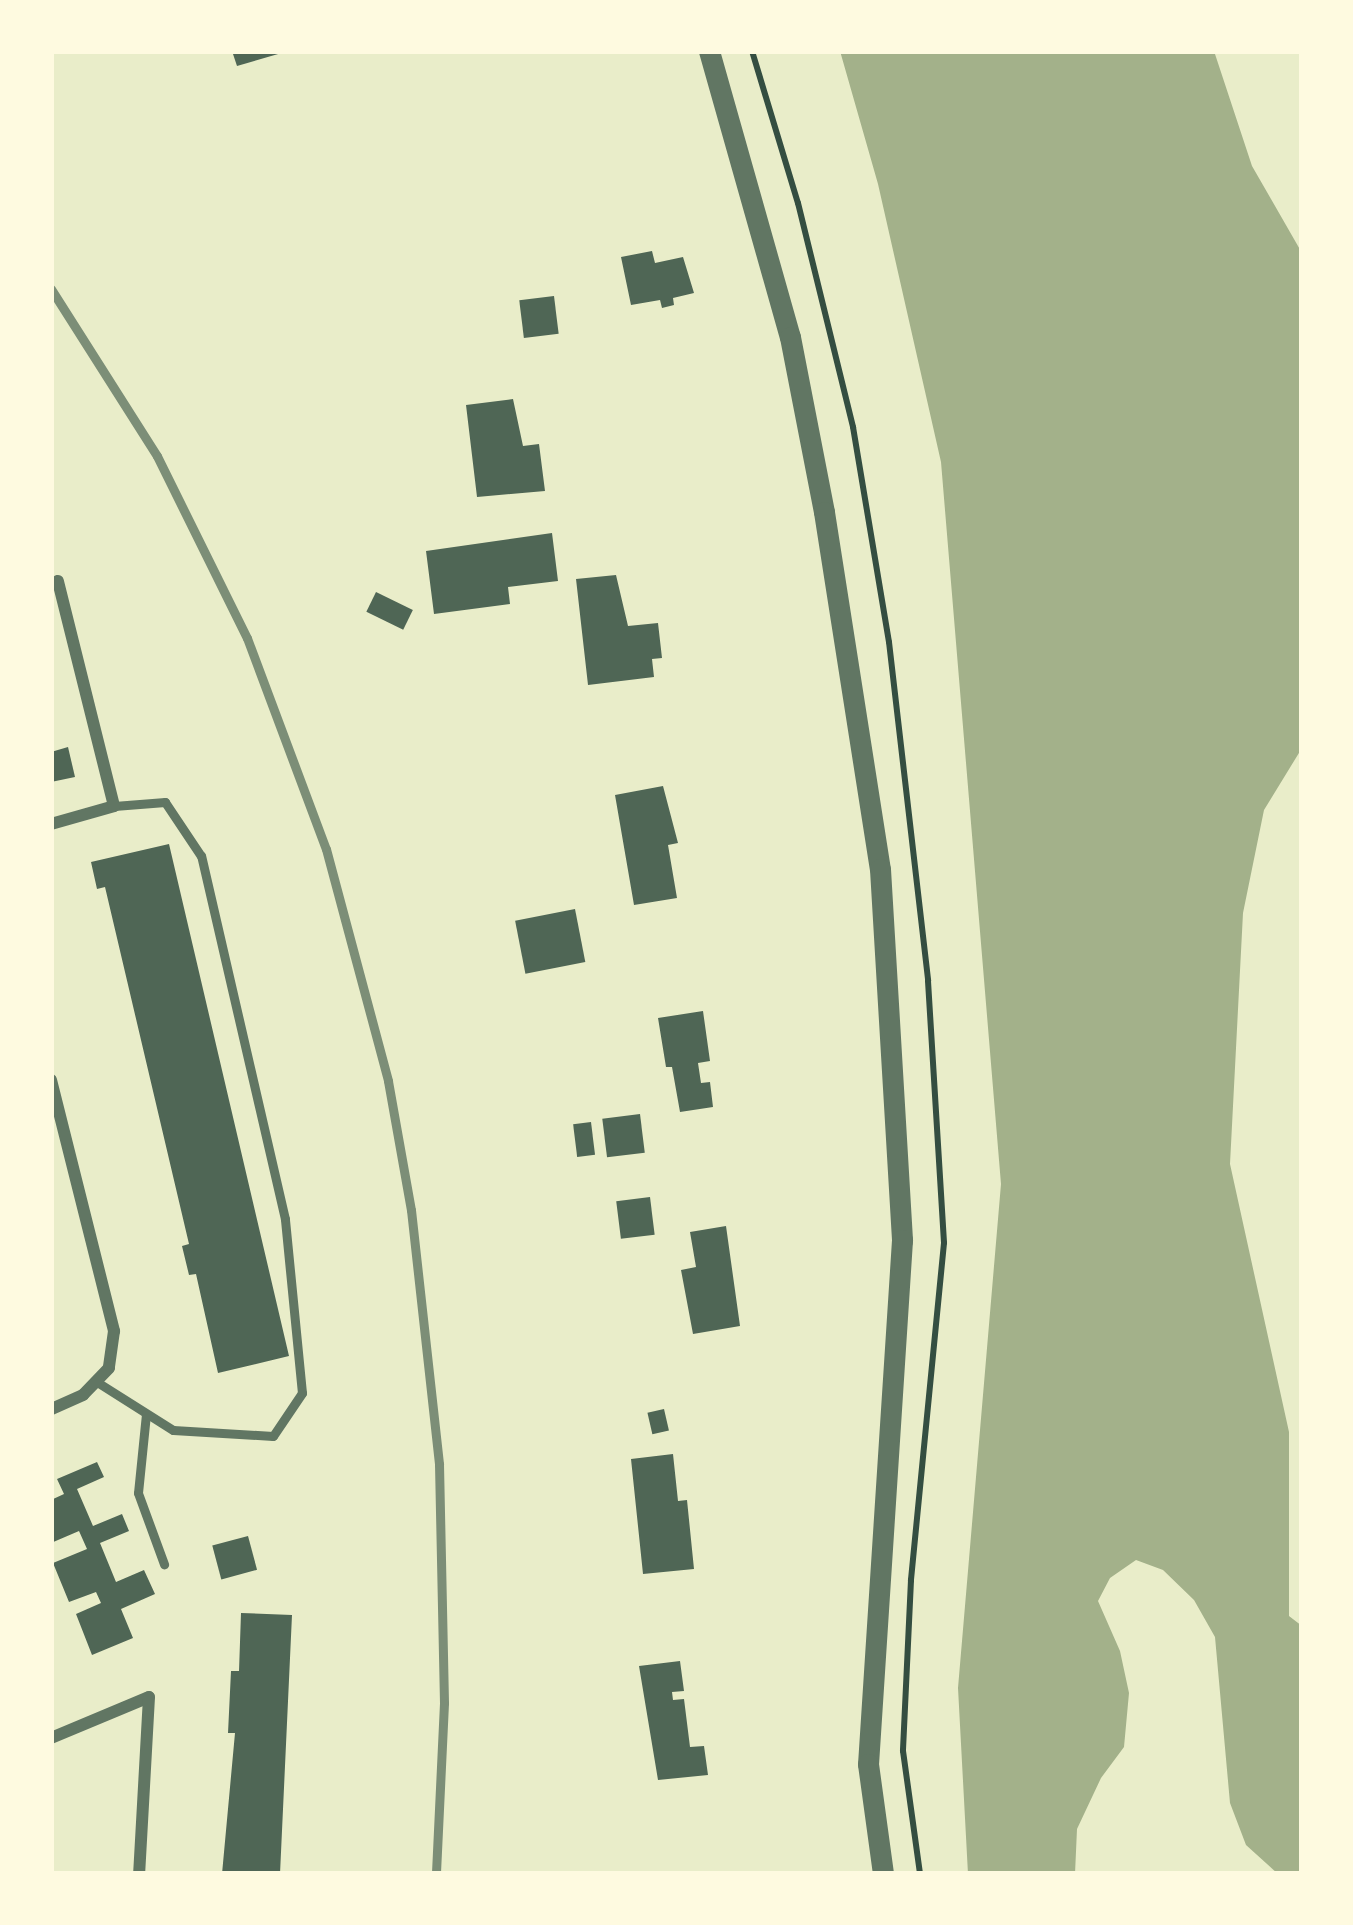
<!DOCTYPE html>
<style>
body{margin:0}
#map{position:relative;width:1353px;height:1925px;overflow:hidden;background:#e9edc9;font-family:Lora,serif}
div>[style]{position:absolute}
[style*='--x']{left:calc(var(--x)*1px);top:calc(var(--y)*1px);width:calc(var(--w)*1px);rotate:calc(var(--a)*1deg)}
.water>*{inset:0;background:#a3b18a}
.building>*{inset:0;background:#4f6655;transform-origin:0 0}
.path>*{height:6px;margin:-3px;padding:0 3px;transform-origin:3px;border-radius:3px;background:#344e41}
.service>*{height:9px;margin:-4.5px;padding:0 4.5px;transform-origin:4.5px;border-radius:4.5px;background:#617663}
.minor>*{height:12px;margin:-6px;padding:0 6px;transform-origin:6px;border-radius:6px;background:#617663}
.tertiary>*{height:21px;margin:-10.5px;padding:0 10.5px;transform-origin:10.5px;border-radius:10.5px;background:#617663}
.rail>*{height:9px;margin:-4.5px;padding:0 4.5px;transform-origin:4.5px;border-radius:4.5px;background:#7c8e77}
span{translate:-50% -50%;white-space:nowrap;text-align:center;line-height:1.15;-webkit-text-stroke:12px #fefae0;paint-order:stroke}
.frame{position:absolute;inset:0;border:54px solid #fefae0;pointer-events:none}
</style>
<div id="map">
<div class="water">
<div style="clip-path:polygon(840px 51px,1214px 51px,1252px 166px,1302px 253px,1302px 748px,1264px 810px,1243px 913px,1230px 1164px,1289px 1432px,1289px 1616px,1302px 1626px,1302px 1874px,1278px 1874px,1246px 1845px,1230px 1803px,1215px 1637px,1194px 1600px,1163px 1570px,1136px 1560px,1110px 1578px,1098px 1601px,1120px 1651px,1129px 1693px,1124px 1747px,1101px 1778px,1077px 1829px,1075px 1874px,968px 1874px,958px 1688px,1001px 1184px,941px 462px,878px 184px)"></div>
</div>
<div class="building">
<div style="clip-path:polygon(232px 51px,284px 51px,285px 52px,237px 66px)"></div>
<div style="clip-path:polygon(652px 251px,655px 263px,683px 257px,694px 293px,673px 298px,674px 305px,662px 308px,660px 300px,631px 305px,621px 257px)"></div>
<div style="left:554px;top:296px;width:38px;height:35px;rotate:83deg"></div>
<div style="clip-path:polygon(513px 399px,523px 446px,539px 444px,545px 491px,477px 497px,466px 405px)"></div>
<div style="clip-path:polygon(552px 533px,558px 581px,508px 587px,510px 604px,434px 614px,426px 551px)"></div>
<div style="clip-path:polygon(616px 575px,628px 626px,658px 623px,662px 658px,652px 659px,654px 677px,588px 685px,576px 579px)"></div>
<div style="left:376px;top:592px;width:41px;height:22px;rotate:26deg"></div>
<div style="clip-path:polygon(68px 747px,75px 777px,51px 782px,51px 752px)"></div>
<div style="clip-path:polygon(663px 786px,678px 843px,668px 845px,677px 898px,634px 905px,615px 795px)"></div>
<div style="clip-path:polygon(169px 844px,289px 1356px,218px 1373px,196px 1274px,189px 1275px,182px 1246px,189px 1244px,105px 887px,97px 889px,91px 862px)"></div>
<div style="left:575px;top:909px;width:54px;height:61px;rotate:79deg"></div>
<div style="clip-path:polygon(703px 1011px,710px 1061px,698px 1063px,701px 1083px,710px 1082px,713px 1107px,680px 1112px,672px 1067px,666px 1067px,658px 1018px)"></div>
<div style="left:640px;top:1114px;width:39px;height:38px;rotate:83deg"></div>
<div style="left:591px;top:1122px;width:33px;height:18px;rotate:83deg"></div>
<div style="left:650px;top:1197px;width:38px;height:34px;rotate:83deg"></div>
<div style="clip-path:polygon(726px 1226px,740px 1326px,693px 1334px,681px 1270px,696px 1267px,690px 1232px)"></div>
<div style="left:664px;top:1409px;width:22px;height:17px;rotate:77deg"></div>
<div style="clip-path:polygon(673px 1454px,678px 1501px,687px 1500px,694px 1569px,643px 1574px,631px 1459px)"></div>
<div style="clip-path:polygon(97px 1462px,104px 1477px,77px 1489px,93px 1526px,122px 1514px,129px 1531px,100px 1543px,116px 1582px,144px 1570px,155px 1594px,121px 1609px,133px 1638px,92px 1655px,76px 1614px,101px 1603px,96px 1592px,69px 1602px,53px 1563px,87px 1549px,79px 1531px,51px 1543px,51px 1500px,64px 1494px,57px 1479px)"></div>
<div style="left:248px;top:1536px;width:35px;height:37px;rotate:75deg"></div>
<div style="clip-path:polygon(241px 1613px,292px 1615px,280px 1874px,222px 1874px,235px 1733px,228px 1733px,231px 1671px,239px 1671px)"></div>
<div style="clip-path:polygon(680px 1661px,684px 1691px,672px 1692px,673px 1700px,684px 1699px,690px 1747px,704px 1746px,708px 1775px,658px 1780px,639px 1666px)"></div>
</div>
<div class="path">
<div style="--x:752;--y:51;--w:159;--a:73.2"></div>
<div style="--x:798;--y:203;--w:231;--a:76.2"></div>
<div style="--x:853;--y:427;--w:218;--a:80.5"></div>
<div style="--x:889;--y:642;--w:341;--a:83.4"></div>
<div style="--x:928;--y:981;--w:262;--a:86.5"></div>
<div style="--x:944;--y:1243;--w:339;--a:95.6"></div>
<div style="--x:911;--y:1580;--w:171;--a:92.7"></div>
<div style="--x:903;--y:1751;--w:124;--a:82.1"></div>
</div>
<div class="service">
<div style="--x:97;--y:1382;--w:90;--a:32.3"></div>
<div style="--x:173;--y:1430;--w:100;--a:3.4"></div>
<div style="--x:273;--y:1436;--w:52;--a:-56"></div>
<div style="--x:302;--y:1393;--w:175;--a:-95.6"></div>
<div style="--x:285;--y:1219;--w:373;--a:-103"></div>
<div style="--x:201;--y:856;--w:65;--a:-123.7"></div>
<div style="--x:165;--y:802;--w:51;--a:175.5"></div>
<div style="--x:146;--y:1414;--w:79;--a:95.8"></div>
<div style="--x:138;--y:1493;--w:76;--a:69.9"></div>
</div>
<div class="minor">
<div style="--x:51;--y:824;--w:66;--a:-15.9"></div>
<div style="--x:114;--y:806;--w:232;--a:-104"></div>
<div style="--x:51;--y:1080;--w:259;--a:75.9"></div>
<div style="--x:114;--y:1331;--w:37;--a:98"></div>
<div style="--x:109;--y:1368;--w:37;--a:134"></div>
<div style="--x:83;--y:1395;--w:35;--a:156"></div>
<div style="--x:51;--y:1738;--w:106;--a:-22.7"></div>
<div style="--x:149;--y:1697;--w:177;--a:93.2"></div>
</div>
<div class="tertiary">
<div style="--x:709;--y:51;--w:297;--a:74.2"></div>
<div style="--x:790;--y:337;--w:178;--a:79"></div>
<div style="--x:824;--y:512;--w:361;--a:81.1"></div>
<div style="--x:880;--y:869;--w:372;--a:86.6"></div>
<div style="--x:902;--y:1240;--w:525;--a:93.71"></div>
<div style="--x:868;--y:1764;--w:111;--a:82.2"></div>
</div>
<div class="rail">
<div style="--x:51;--y:289;--w:198;--a:57.6"></div>
<div style="--x:157;--y:456;--w:203;--a:63.7"></div>
<div style="--x:247;--y:638;--w:225;--a:69.5"></div>
<div style="--x:326;--y:849;--w:240;--a:75"></div>
<div style="--x:388;--y:1081;--w:131;--a:79.9"></div>
<div style="--x:411;--y:1210;--w:256;--a:83.7"></div>
<div style="--x:439;--y:1464;--w:239;--a:88.8"></div>
<div style="--x:444;--y:1703;--w:171;--a:92.7"></div>
</div>
<div class="frame"></div>
</div>
